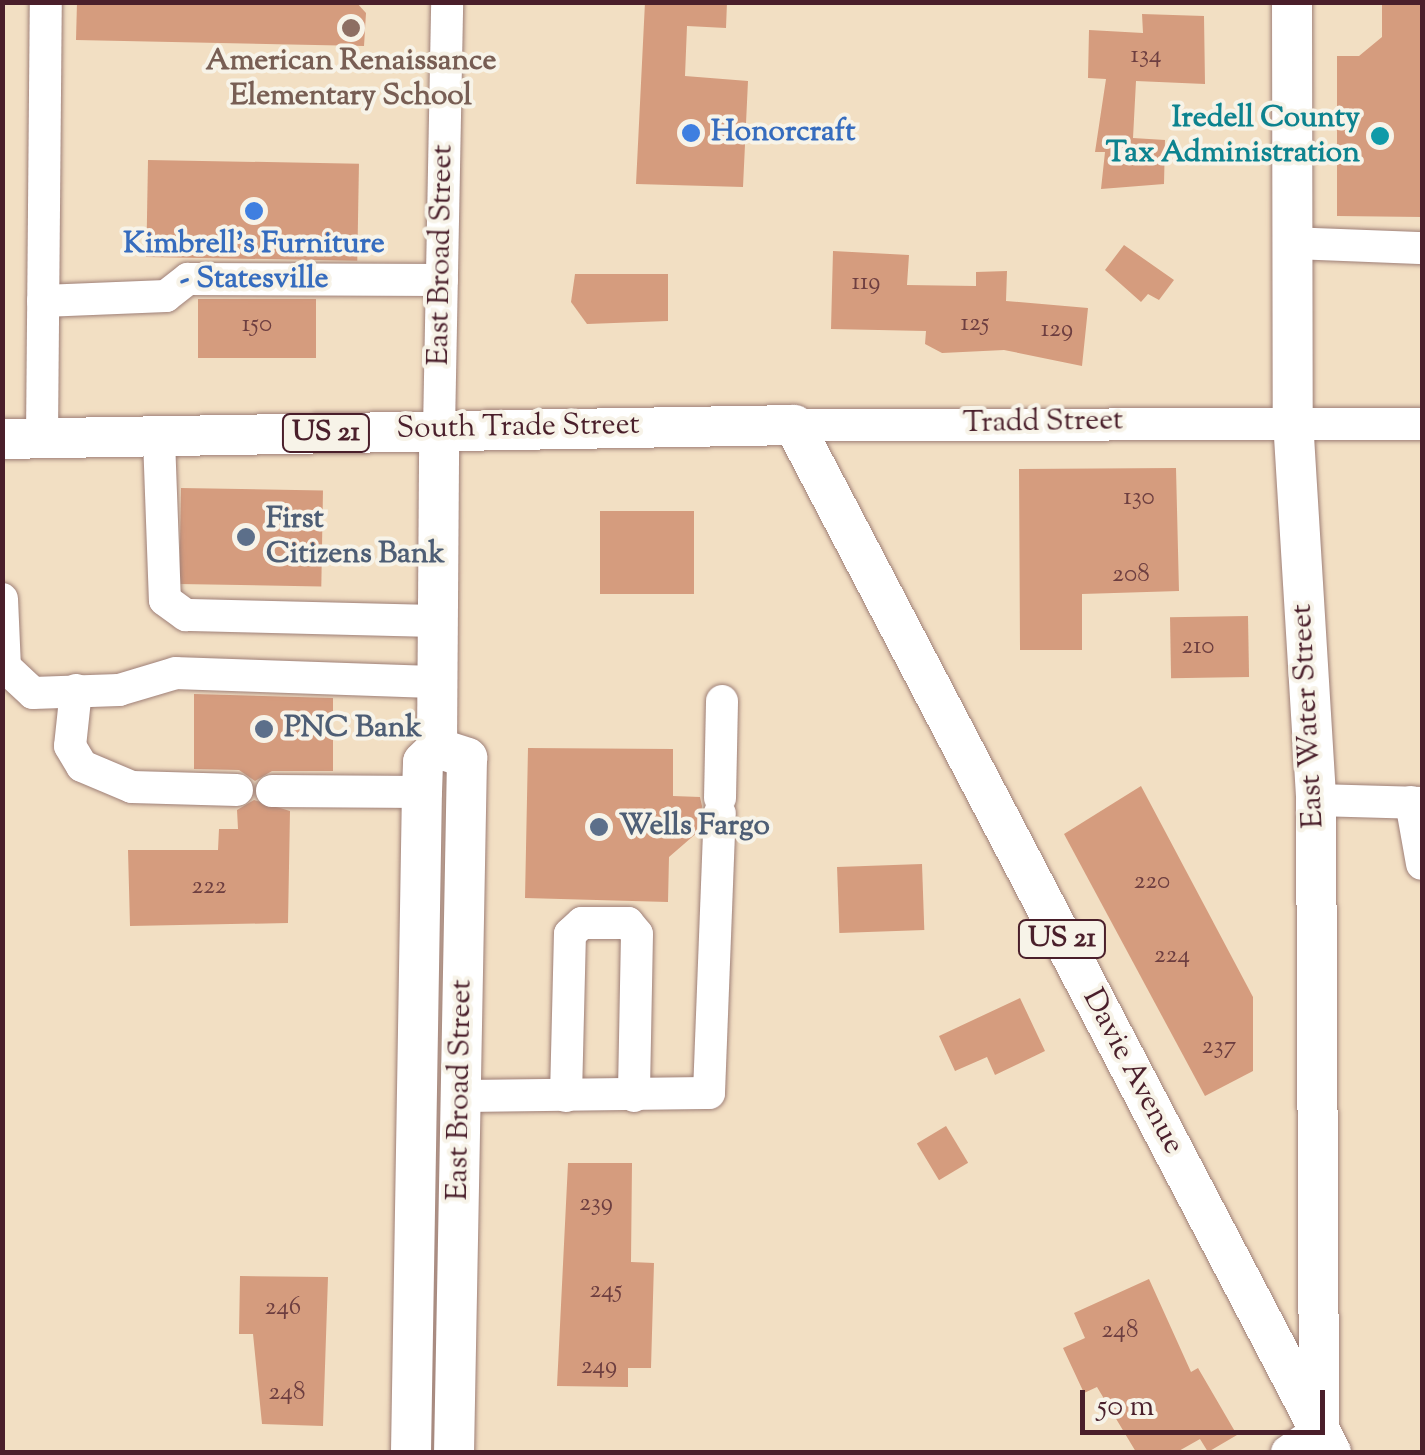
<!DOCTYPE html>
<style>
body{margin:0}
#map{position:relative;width:1425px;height:1455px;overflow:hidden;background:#f2dfc3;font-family:"Sorts Mill Goudy",serif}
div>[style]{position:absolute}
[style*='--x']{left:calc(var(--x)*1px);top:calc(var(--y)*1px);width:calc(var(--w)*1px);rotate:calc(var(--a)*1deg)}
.building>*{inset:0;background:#d59c7e;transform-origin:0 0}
.roads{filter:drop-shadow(0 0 2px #9e7f77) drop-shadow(0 0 2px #9e7f77)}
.minor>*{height:32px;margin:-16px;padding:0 16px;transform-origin:16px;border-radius:16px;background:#fff}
.major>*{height:40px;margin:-20px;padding:0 20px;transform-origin:20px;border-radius:20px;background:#fff}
.dots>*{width:28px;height:28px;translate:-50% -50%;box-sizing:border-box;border:5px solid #f7f3e8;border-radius:50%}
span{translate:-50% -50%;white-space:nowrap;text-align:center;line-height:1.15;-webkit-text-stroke:8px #f7f3e8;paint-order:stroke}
.number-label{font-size:25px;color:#6d3e40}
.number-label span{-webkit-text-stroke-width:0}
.shield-label span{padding:2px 8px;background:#f7f3e8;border:2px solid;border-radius:8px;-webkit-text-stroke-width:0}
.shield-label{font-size:28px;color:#4a1f2b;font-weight:700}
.education-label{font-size:30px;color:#785e54;font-weight:700}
.culture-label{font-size:30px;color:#0d838f;font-weight:700}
.right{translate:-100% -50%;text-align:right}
.shop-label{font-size:30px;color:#366cbe;font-weight:700}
.left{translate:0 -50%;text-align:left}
.street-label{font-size:30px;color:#4a1f2b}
.service-label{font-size:30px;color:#4e5e75;font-weight:700}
.frame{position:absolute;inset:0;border:5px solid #4a1f2b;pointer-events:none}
.scale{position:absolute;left:1080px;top:1390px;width:245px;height:45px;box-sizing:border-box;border:5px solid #4a1f2b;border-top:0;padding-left:12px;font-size:30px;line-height:35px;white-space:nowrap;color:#4a1f2b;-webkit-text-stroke:8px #f7f3e8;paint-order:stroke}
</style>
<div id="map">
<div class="building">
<div style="clip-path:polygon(77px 2px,356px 2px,366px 13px,364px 46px,76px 40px)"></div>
<div style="clip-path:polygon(645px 2px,727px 2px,726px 28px,687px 26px,685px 76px,748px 81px,743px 187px,636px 184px)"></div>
<div style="clip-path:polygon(1382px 2px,1422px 2px,1422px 217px,1337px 216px,1337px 56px,1359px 56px,1382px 37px)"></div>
<div style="clip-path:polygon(1142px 14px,1204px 16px,1205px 84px,1136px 81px,1133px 138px,1165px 140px,1164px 184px,1101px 189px,1105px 152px,1095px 152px,1106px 79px,1088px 78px,1089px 30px,1143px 33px)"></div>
<div style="left:148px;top:160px;width:211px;height:97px;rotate:1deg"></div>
<div style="clip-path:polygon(1124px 245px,1174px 280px,1159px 300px,1148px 294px,1141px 302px,1105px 270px)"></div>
<div style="clip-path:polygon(833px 251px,909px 255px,907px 285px,976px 286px,976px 272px,1007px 271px,1006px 301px,1088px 308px,1082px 366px,1004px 350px,942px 353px,925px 344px,926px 331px,831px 329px)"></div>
<div style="clip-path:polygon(575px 274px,668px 274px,668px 321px,587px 324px,571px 302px)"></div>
<div style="left:198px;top:299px;width:118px;height:59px"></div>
<div style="clip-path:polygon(1176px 468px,1179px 591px,1082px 594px,1082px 650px,1020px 650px,1019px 469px)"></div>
<div style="left:181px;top:488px;width:142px;height:96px;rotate:1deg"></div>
<div style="left:600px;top:511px;width:94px;height:83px"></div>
<div style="left:1248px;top:616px;width:61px;height:78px;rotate:89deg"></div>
<div style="clip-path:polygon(194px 694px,333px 698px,333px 771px,272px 771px,255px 781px,239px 770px,194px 769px)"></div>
<div style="clip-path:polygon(528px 748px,673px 749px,673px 796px,700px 797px,702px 806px,699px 831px,669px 857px,668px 902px,525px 898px)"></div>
<div style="clip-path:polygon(1141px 786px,1253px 997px,1253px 1071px,1205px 1096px,1064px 834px)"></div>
<div style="clip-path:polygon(254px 800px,290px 811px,288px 923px,130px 926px,128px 850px,218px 850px,219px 829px,238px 829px,237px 810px)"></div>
<div style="left:922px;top:864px;width:66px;height:85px;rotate:88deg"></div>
<div style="clip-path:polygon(1020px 998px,1045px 1051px,995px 1075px,987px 1057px,955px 1071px,939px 1036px)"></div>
<div style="left:946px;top:1126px;width:43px;height:34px;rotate:59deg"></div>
<div style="clip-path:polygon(568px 1163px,632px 1163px,631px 1262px,654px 1263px,651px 1368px,628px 1368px,628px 1387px,557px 1386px)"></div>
<div style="clip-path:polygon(240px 1276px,328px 1277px,323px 1426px,262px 1424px,253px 1334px,239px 1334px)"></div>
<div style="clip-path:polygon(1149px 1279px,1191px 1372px,1198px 1368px,1237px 1435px,1208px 1452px,1200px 1439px,1177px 1452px,1136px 1452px,1097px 1387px,1084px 1393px,1063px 1348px,1085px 1338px,1074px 1313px)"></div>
</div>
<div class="roads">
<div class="minor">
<div style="--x:1291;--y:243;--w:131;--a:2.2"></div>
<div style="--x:43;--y:301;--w:123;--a:-2.3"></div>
<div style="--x:166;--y:296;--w:28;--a:-38"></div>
<div style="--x:188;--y:279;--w:254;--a:0.2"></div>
<div style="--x:794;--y:425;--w:628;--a:-0.09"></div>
<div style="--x:439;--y:429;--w:427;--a:-88.9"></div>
<div style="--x:42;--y:437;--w:435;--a:-89.5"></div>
<div style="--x:159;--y:439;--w:161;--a:87.9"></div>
<div style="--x:165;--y:600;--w:26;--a:36"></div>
<div style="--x:186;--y:615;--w:253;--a:1.4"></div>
<div style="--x:2;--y:599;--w:68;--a:87.5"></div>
<div style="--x:5;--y:667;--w:38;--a:43"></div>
<div style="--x:33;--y:693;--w:86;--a:-2"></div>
<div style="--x:119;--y:690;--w:59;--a:-16.6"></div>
<div style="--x:176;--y:673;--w:262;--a:2"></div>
<div style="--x:76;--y:690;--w:56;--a:96.1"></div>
<div style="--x:70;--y:746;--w:23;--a:59"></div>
<div style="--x:82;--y:766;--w:54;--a:22.8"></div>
<div style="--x:132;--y:787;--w:105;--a:1.6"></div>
<div style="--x:272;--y:791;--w:150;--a:0.4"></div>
<div style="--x:720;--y:798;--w:97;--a:-88.8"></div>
<div style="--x:1316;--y:800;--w:106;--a:1.6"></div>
<div style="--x:1411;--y:802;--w:63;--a:79.9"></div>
<div style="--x:461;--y:1096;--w:248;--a:-0.7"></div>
<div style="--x:709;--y:1093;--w:280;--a:-87.8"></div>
<div style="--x:566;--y:1096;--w:162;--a:-88.6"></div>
<div style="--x:570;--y:934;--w:16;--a:-43"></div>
<div style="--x:582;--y:923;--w:46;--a:0"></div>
<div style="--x:628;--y:923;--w:14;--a:51"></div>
<div style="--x:637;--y:934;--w:162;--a:91.1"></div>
<div style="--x:1287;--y:1452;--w:39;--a:-35"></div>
</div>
<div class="major">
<div style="--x:1292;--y:2;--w:418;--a:89.9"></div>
<div style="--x:1293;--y:420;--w:381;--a:86.5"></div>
<div style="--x:1316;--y:800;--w:623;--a:89.72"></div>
<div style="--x:2;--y:439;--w:792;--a:-1.01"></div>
<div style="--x:794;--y:425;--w:1159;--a:62.4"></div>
<div style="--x:437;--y:748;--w:32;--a:18"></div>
<div style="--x:467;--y:758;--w:694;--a:91.07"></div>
<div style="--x:411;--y:1452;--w:660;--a:-89.05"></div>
<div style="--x:422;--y:792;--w:30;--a:-88"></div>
<div style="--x:423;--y:762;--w:20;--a:-45"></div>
<div style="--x:437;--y:748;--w:319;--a:-89.6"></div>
</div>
</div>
<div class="dots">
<div style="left:351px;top:28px;background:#8d6e63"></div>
<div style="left:691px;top:133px;background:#3f7fe0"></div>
<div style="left:1380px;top:136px;background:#0f9aa8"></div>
<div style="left:254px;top:211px;background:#3f7fe0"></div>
<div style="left:246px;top:537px;background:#5c6f8a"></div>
<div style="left:264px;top:729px;background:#5c6f8a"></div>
<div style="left:599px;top:827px;background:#5c6f8a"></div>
</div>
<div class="number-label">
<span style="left:1146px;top:56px">134</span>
<span style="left:866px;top:283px">119</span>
<span style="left:975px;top:324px">125</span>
<span style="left:257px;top:325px">150</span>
<span style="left:1057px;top:330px">129</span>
<span style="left:1139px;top:498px">130</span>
<span style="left:1131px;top:575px">208</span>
<span style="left:1198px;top:647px">210</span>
<span style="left:1152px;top:882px">220</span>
<span style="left:209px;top:887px">222</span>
<span style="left:1172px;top:956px">224</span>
<span style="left:1219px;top:1047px">237</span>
<span style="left:596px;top:1204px">239</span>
<span style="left:606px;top:1291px">245</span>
<span style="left:283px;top:1308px">246</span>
<span style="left:1120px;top:1331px">248</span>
<span style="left:599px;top:1367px">249</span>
<span style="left:287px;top:1393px">248</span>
</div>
<div class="shield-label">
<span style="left:326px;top:433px">US 21</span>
<span style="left:1062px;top:939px">US 21</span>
</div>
<div class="education-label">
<span style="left:351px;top:79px">American Renaissance<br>Elementary School</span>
</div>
<div class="culture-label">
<span class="right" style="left:1360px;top:136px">Iredell County<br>Tax Administration</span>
</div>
<div class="shop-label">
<span class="left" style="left:711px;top:133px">Honorcraft</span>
<span style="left:254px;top:262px">Kimbrell's Furniture<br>- Statesville</span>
</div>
<div class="street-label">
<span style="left:442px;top:255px;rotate:-89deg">East Broad Street</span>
<span style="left:1043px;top:423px;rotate:-1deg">Tradd Street</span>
<span style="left:518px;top:428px;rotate:-1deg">South Trade Street</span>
<span style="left:1309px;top:716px;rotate:-93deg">East Water Street</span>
<span style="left:1132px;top:1072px;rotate:62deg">Davie Avenue</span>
<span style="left:461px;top:1090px;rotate:-89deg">East Broad Street</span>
</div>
<div class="service-label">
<span class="left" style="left:266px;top:537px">First<br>Citizens Bank</span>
<span class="left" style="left:284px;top:729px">PNC Bank</span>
<span class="left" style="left:619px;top:827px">Wells Fargo</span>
</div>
<div class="frame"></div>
<div class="scale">50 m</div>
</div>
